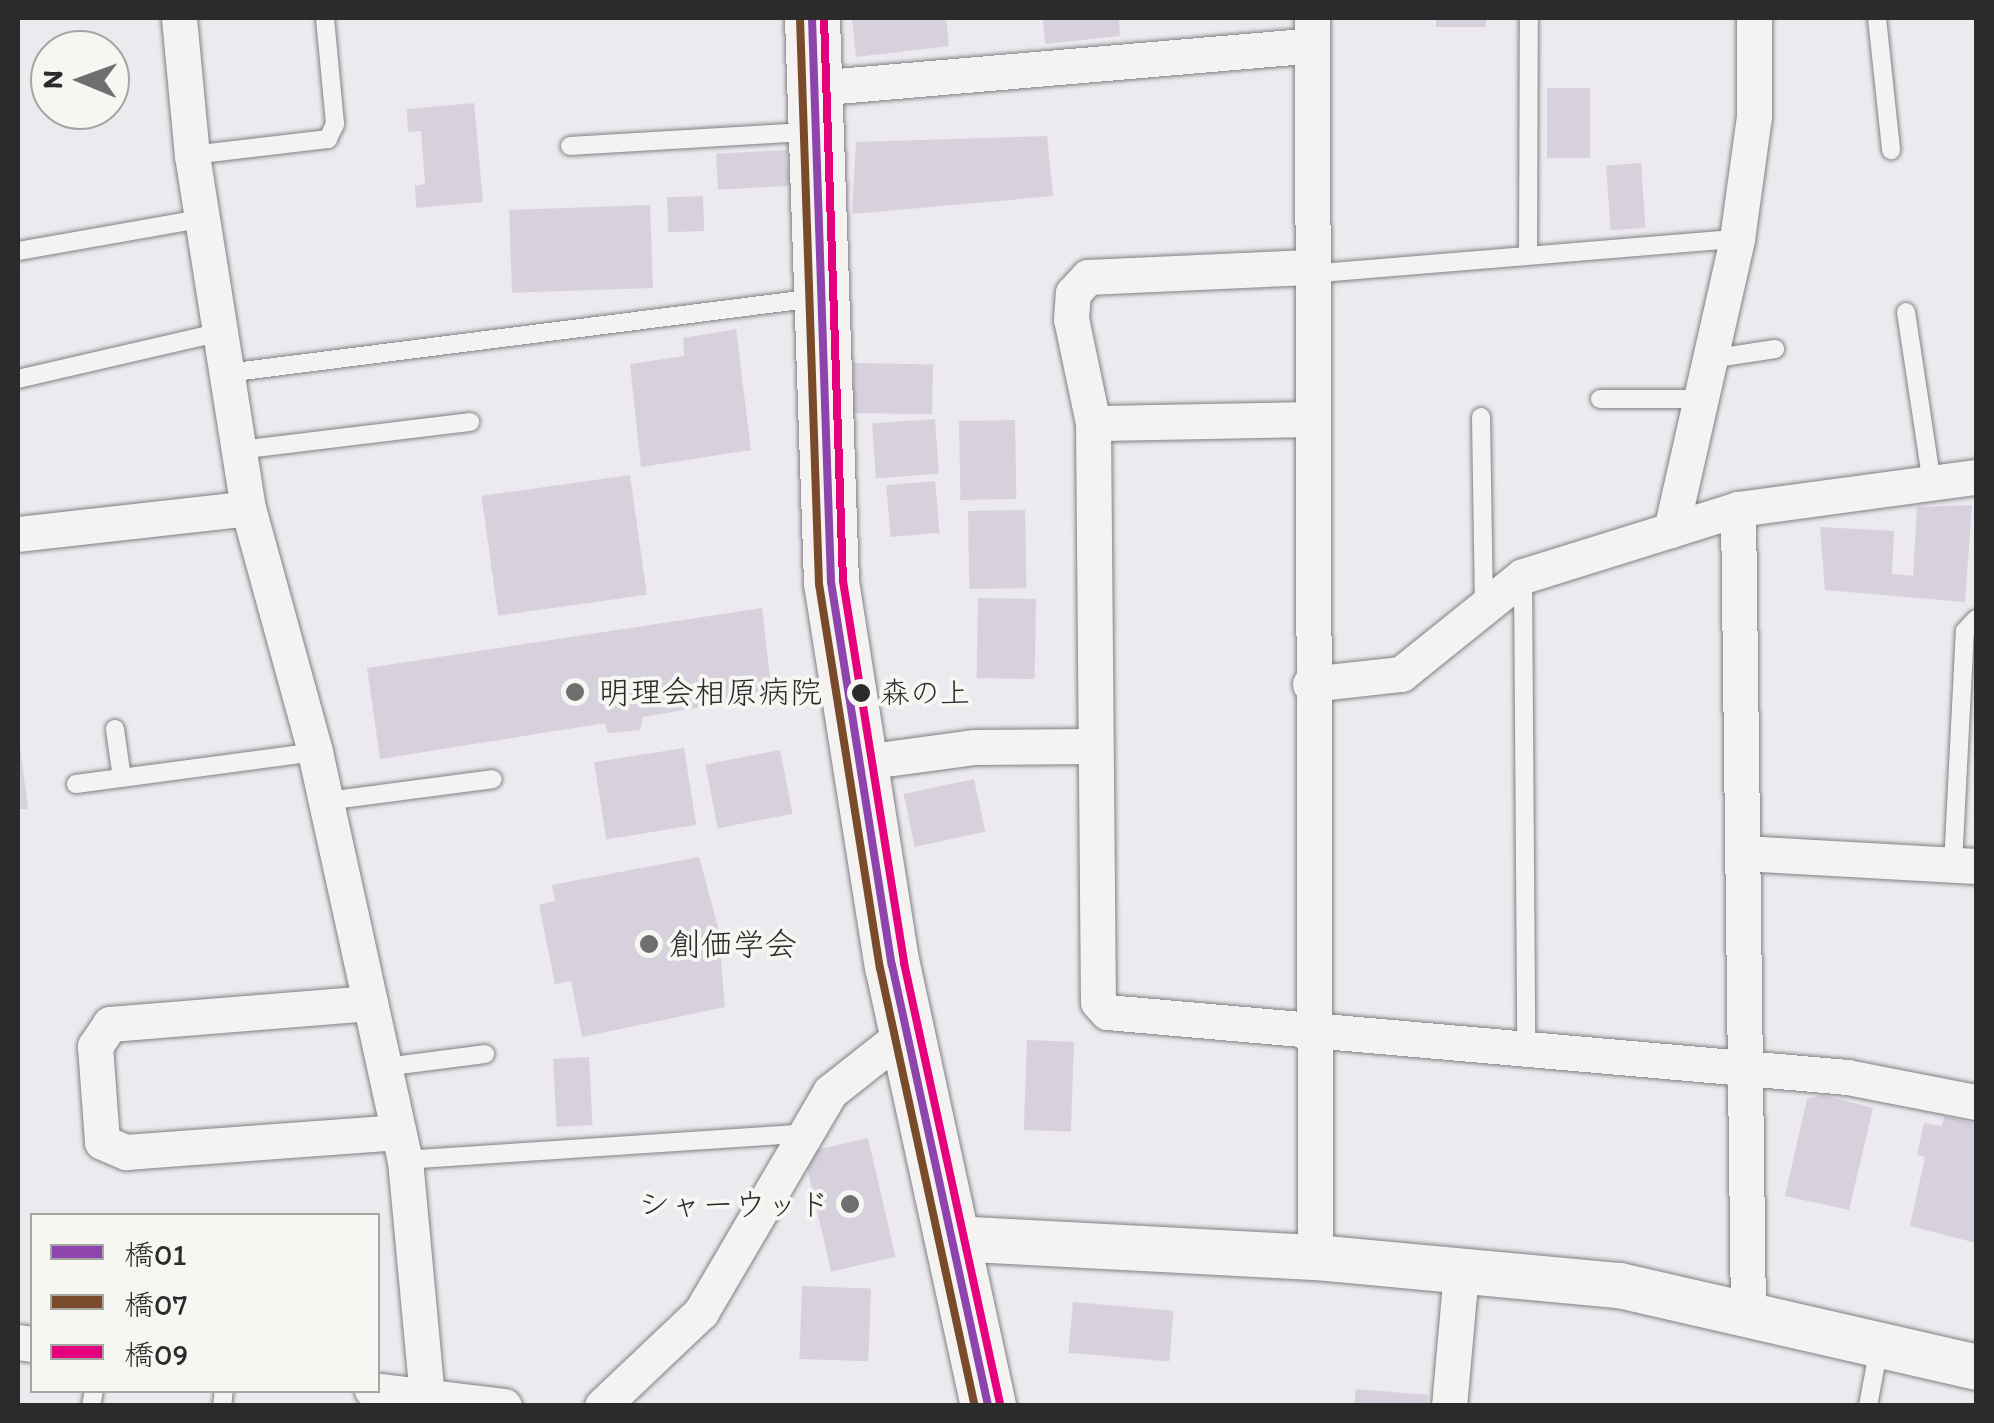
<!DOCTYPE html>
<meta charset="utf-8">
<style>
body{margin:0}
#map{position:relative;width:1994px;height:1423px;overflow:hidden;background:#ece9ef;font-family:Itim,"Klee One",sans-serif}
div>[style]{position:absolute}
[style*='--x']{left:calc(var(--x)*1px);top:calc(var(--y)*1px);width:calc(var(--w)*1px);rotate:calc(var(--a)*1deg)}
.building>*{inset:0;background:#d6d1dd;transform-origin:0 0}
.roads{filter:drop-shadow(0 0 2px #828083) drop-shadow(0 0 2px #828083)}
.service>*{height:18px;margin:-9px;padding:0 9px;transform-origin:9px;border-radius:9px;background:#f4f3f2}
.minor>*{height:35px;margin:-17.5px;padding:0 17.5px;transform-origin:17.5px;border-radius:17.5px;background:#f4f3f2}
.tertiary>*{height:45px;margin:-22.5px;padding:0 22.5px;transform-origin:22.5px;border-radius:22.5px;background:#f4f3f2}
.trunk>*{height:55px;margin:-27.5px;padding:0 27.5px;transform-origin:27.5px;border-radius:27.5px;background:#f4f3f2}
.bus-1>*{height:8px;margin:-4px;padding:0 4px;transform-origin:4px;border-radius:4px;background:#8e44ad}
.bus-2>*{height:8px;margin:-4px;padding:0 4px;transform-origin:4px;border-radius:4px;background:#7a4b2a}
.bus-3>*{height:8px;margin:-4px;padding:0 4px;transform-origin:4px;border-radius:4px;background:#e5007d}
.dots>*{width:28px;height:28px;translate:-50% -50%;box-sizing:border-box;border:5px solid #f6f6f2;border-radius:50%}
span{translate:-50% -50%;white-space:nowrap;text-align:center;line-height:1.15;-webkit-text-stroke:8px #f6f6f2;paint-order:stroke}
.bus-label{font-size:30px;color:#2b2b2b}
.left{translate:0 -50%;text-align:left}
.poi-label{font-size:32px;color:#2b2b2b}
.right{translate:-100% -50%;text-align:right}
.frame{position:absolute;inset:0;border:20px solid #2b2b2b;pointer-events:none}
.legend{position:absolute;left:30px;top:1213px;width:350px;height:180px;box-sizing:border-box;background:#f6f6f2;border:2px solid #a5a5a2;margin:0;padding:12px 18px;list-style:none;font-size:30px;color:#2b2b2b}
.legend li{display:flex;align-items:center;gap:20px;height:50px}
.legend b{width:50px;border:2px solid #a5a5a2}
.north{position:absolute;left:30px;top:30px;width:100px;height:100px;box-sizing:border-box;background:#f6f6f2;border:2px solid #a5a5a2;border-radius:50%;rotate:271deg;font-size:28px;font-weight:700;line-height:40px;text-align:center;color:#2b2b2b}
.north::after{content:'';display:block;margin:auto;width:35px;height:45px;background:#6f6e70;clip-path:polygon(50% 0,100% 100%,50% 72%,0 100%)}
</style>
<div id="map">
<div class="building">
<div style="clip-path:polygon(852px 18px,946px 18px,949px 46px,856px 57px)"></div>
<div style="clip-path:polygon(1043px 18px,1119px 18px,1120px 36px,1045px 44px)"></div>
<div style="left:1436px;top:18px;width:50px;height:9px"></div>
<div style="left:1547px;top:88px;width:43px;height:70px"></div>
<div style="clip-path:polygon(474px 103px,483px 202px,416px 208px,415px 186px,425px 184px,421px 131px,408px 132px,407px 109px)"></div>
<div style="clip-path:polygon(1047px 136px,1053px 196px,852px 214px,856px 142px)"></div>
<div style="left:787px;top:150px;width:36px;height:71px;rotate:87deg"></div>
<div style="left:1641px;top:163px;width:65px;height:35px;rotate:86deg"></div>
<div style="left:703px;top:196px;width:35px;height:36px;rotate:88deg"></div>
<div style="left:650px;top:205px;width:83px;height:141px;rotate:88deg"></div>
<div style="clip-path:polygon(736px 329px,751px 450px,641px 467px,630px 364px,684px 356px,683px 338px)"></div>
<div style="left:854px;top:363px;width:79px;height:50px;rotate:1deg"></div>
<div style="left:935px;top:419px;width:55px;height:63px;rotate:86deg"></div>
<div style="left:1015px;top:420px;width:79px;height:56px;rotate:89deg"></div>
<div style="left:630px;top:475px;width:121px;height:150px;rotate:82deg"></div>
<div style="left:935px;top:481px;width:52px;height:49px;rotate:85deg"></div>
<div style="clip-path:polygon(1972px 505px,1965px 602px,1825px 590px,1820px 527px,1894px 531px,1892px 574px,1913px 576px,1917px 507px)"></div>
<div style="left:1025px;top:510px;width:78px;height:57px;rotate:89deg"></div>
<div style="left:1036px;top:599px;width:80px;height:58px;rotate:91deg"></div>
<div style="clip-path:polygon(762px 608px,772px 695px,643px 717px,640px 730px,608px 733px,605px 723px,380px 759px,367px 668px)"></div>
<div style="clip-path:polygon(18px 746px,20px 746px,28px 809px,18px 809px)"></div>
<div style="left:684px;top:748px;width:78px;height:91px;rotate:81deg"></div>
<div style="left:780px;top:750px;width:65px;height:76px;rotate:79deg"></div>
<div style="left:974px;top:779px;width:54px;height:72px;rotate:78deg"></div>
<div style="clip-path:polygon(699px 857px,718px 927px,725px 1007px,582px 1037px,571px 981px,555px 984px,539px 905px,555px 901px,552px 885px)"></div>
<div style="left:1027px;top:1040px;width:47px;height:90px;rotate:2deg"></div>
<div style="left:589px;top:1057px;width:68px;height:36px;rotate:87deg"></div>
<div style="clip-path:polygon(1823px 1095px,1873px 1108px,1849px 1210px,1785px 1196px,1807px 1099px)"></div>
<div style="clip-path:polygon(1944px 1116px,1976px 1124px,1976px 1243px,1910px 1226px,1925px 1157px,1917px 1155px,1924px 1123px,1942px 1126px)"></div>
<div style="left:868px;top:1138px;width:122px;height:66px;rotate:77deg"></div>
<div style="left:802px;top:1286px;width:69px;height:73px;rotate:2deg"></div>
<div style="left:1073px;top:1302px;width:101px;height:51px;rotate:5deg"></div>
<div style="clip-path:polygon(1356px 1389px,1428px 1395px,1427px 1406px,1354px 1406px)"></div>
</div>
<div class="roads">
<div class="service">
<div style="--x:1877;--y:18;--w:133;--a:83.9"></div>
<div style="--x:570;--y:146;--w:239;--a:-3.4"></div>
<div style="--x:192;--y:155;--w:137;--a:-6.7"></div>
<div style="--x:328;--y:139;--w:17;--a:-65"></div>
<div style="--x:335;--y:124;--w:106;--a:-95.4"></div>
<div style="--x:18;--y:251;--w:185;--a:-10"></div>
<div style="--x:1528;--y:255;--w:237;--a:-89.8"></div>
<div style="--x:1308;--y:274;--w:430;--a:-4.7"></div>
<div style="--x:1906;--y:312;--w:173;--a:81.4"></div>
<div style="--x:1710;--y:359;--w:66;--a:-8.7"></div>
<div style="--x:227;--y:373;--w:594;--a:-7.26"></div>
<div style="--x:18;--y:379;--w:204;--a:-13"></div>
<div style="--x:1600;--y:399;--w:101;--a:0"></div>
<div style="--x:1481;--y:417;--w:190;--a:89.1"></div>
<div style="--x:239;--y:450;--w:233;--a:-6.9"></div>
<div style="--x:1523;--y:576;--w:474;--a:89.6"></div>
<div style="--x:115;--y:729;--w:49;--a:81.9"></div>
<div style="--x:76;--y:784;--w:241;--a:-7.6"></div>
<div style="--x:327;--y:801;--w:167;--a:-7.5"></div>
<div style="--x:1953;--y:865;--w:234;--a:-87.1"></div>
<div style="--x:1965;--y:631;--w:16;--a:-47"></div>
<div style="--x:385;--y:1067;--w:101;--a:-7.4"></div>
<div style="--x:405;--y:1160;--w:395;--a:-3.8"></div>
<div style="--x:91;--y:1406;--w:16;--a:-79"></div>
<div style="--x:222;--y:1406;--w:16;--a:-83"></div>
<div style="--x:1868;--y:1406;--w:60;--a:-79.4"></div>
</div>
<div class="minor">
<div style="--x:179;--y:18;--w:138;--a:84.6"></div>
<div style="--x:192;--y:155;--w:357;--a:81"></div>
<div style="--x:248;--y:508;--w:253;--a:74.6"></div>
<div style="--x:315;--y:752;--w:418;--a:77.6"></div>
<div style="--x:405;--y:1160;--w:237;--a:84.7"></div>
<div style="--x:1312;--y:18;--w:1239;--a:89.86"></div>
<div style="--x:814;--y:88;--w:499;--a:-4.9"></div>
<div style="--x:1308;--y:419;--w:215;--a:178.9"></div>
<div style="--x:1093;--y:423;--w:579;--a:89.51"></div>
<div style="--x:1098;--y:1002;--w:13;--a:48"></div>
<div style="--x:1107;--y:1012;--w:743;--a:5.02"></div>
<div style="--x:1847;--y:1077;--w:131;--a:11"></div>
<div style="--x:1093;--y:423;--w:106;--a:-101.9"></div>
<div style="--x:1071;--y:319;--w:26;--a:-86"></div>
<div style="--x:1073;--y:293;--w:22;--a:-47"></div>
<div style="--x:1088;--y:277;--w:220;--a:-2.6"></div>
<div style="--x:1738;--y:509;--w:802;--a:89.29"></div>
<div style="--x:1671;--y:530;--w:298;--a:-77.2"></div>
<div style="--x:1737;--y:239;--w:124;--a:-82.1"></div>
<div style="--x:1754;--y:116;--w:98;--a:-90"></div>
<div style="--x:18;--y:534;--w:231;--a:-6.4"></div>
<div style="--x:1310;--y:684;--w:92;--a:-6.3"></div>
<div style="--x:1401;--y:674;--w:156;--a:-38.8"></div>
<div style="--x:1523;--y:576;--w:225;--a:-17.3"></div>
<div style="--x:1738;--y:509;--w:240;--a:-7.7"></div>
<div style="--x:856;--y:763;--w:120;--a:-7.7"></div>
<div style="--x:975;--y:747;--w:119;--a:-0.5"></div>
<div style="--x:1742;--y:853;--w:234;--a:3.2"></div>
<div style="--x:370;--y:1003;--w:261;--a:175.4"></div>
<div style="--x:110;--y:1024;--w:27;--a:124"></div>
<div style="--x:95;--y:1046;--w:96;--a:85.8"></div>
<div style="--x:102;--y:1142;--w:26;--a:23"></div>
<div style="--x:126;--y:1152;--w:273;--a:-4.2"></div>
<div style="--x:18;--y:1342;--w:14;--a:8"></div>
<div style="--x:372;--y:1390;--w:133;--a:6.9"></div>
<div style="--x:602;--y:1406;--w:137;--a:-43.5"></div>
<div style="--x:701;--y:1312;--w:255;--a:-59.6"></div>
<div style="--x:830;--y:1092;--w:97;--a:-38.3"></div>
<div style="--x:1449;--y:1406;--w:136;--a:-84.9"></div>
</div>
<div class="tertiary">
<div style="--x:951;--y:1238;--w:364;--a:3"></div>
<div style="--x:1315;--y:1257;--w:305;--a:5.3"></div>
<div style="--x:1619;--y:1285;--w:366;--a:12.9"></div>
</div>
<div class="trunk">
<div style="--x:812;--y:18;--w:564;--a:88.07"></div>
<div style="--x:831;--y:582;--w:388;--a:81"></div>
<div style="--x:892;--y:965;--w:451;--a:77.7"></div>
</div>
</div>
<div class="bus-1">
<div style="--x:812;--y:18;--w:564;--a:88.07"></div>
<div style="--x:831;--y:582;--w:388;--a:81"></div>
<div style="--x:892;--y:965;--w:451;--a:77.7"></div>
</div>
<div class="bus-2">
<div style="--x:800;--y:18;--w:566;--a:88.08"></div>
<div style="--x:819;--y:584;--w:389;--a:81"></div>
<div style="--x:880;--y:968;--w:448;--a:77.8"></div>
</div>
<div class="bus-3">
<div style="--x:824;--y:18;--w:563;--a:88.07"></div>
<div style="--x:843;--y:581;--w:387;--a:80.9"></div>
<div style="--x:904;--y:963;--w:450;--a:77.7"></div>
</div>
<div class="dots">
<div style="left:575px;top:692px;background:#6f6e70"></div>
<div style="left:861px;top:693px;background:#2b2b2b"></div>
<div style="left:649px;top:944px;background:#6f6e70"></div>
<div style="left:850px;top:1204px;background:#6f6e70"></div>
</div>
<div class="bus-label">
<span class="left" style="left:880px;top:693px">森の上</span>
</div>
<div class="poi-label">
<span class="left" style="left:598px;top:692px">明理会相原病院</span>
<span class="left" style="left:669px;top:944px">創価学会</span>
<span class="right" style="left:830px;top:1204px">シャーウッド</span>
</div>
<div class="frame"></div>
<ul class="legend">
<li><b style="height:12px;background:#8e44ad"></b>橋01</li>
<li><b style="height:12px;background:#7a4b2a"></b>橋07</li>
<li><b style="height:12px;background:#e5007d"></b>橋09</li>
</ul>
<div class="north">N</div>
</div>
